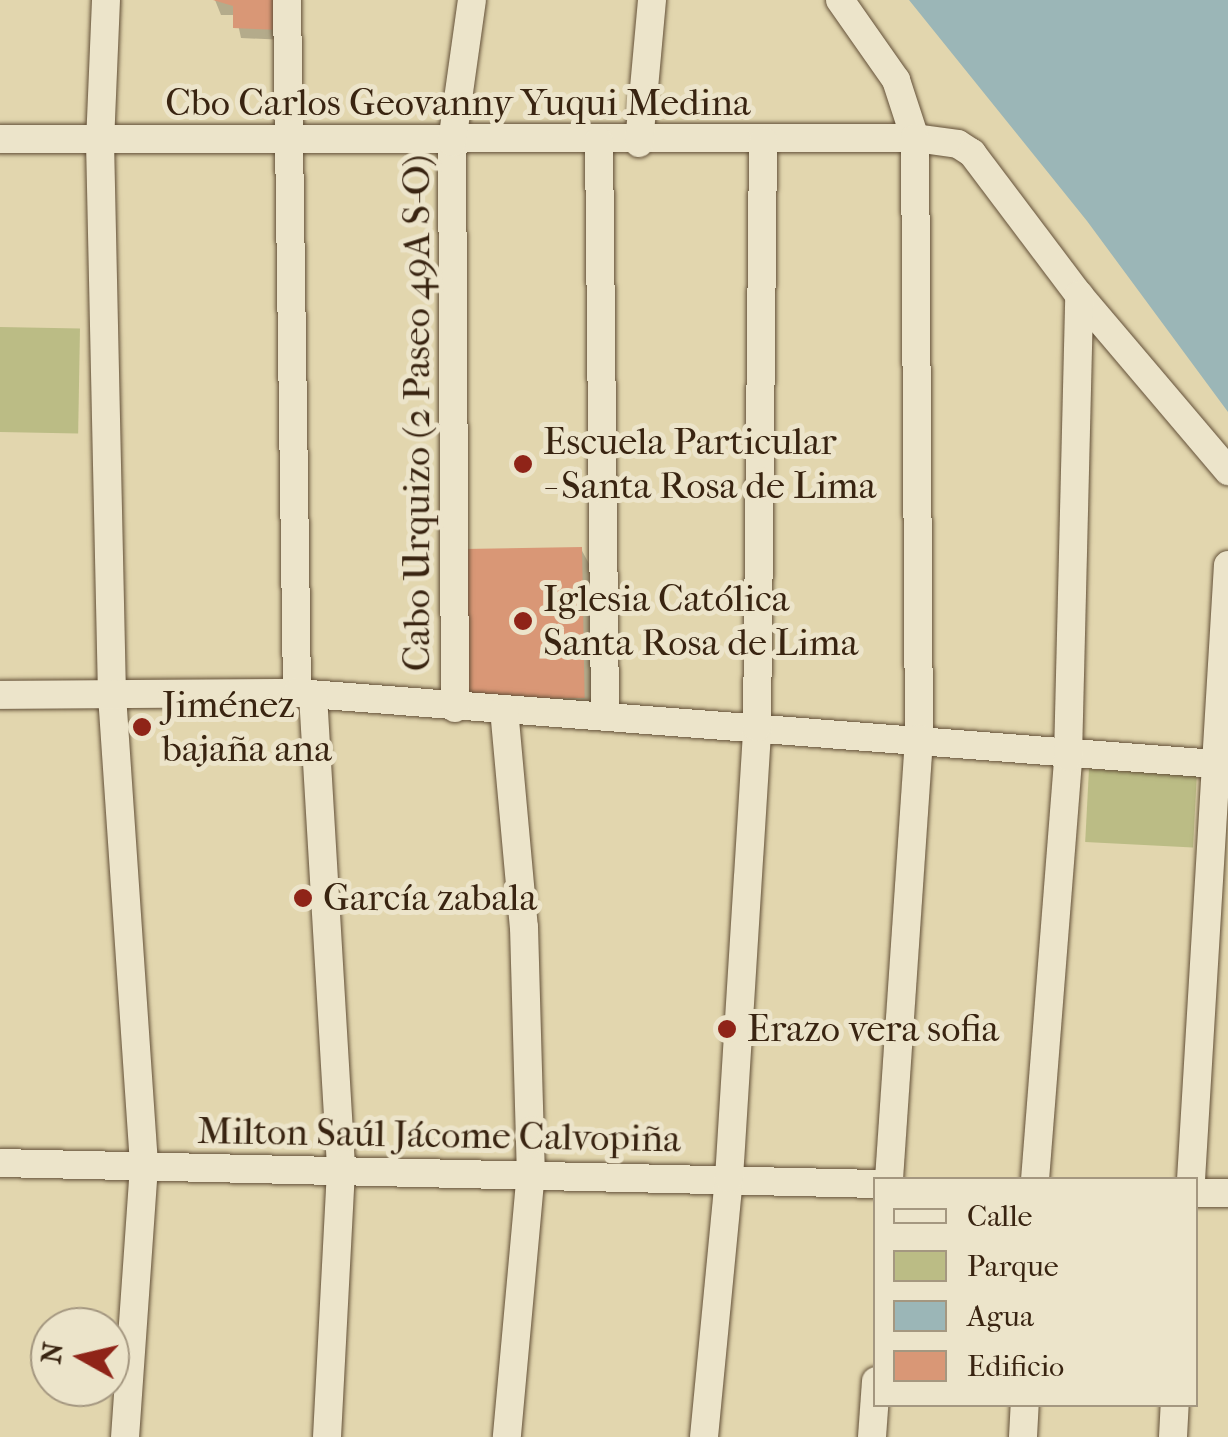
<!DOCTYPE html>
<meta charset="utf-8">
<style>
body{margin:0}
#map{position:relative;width:1228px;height:1437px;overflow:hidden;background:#e2d6ae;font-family:"IM FELL French Canon",serif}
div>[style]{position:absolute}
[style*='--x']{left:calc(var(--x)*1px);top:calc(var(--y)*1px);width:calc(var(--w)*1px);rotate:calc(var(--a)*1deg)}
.green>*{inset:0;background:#bbbc85;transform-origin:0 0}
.water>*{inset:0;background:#9bb6b7}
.shadow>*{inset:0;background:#0003}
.building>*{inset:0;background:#d99776;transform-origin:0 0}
.roads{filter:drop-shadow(0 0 2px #635038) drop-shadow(0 0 2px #635038)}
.street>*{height:28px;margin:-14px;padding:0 14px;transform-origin:14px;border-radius:14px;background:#ece4ca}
.dots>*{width:28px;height:28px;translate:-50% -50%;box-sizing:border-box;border:5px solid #ece4ca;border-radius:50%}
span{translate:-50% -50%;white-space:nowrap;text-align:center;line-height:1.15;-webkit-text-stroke:10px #ece4ca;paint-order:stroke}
.street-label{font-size:38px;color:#392411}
.poi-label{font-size:38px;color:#392411}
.left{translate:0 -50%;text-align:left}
.legend{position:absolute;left:873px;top:1177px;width:325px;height:230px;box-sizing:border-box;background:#ece4ca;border:2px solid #a49780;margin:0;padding:12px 18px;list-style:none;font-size:30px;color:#392411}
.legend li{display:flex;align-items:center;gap:20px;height:50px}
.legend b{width:50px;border:2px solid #a49780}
.north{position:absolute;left:30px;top:1307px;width:100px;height:100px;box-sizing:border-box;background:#ece4ca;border:2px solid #a49780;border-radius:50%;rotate:278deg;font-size:28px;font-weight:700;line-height:40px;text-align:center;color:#392411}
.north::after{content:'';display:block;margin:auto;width:35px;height:45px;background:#8f2418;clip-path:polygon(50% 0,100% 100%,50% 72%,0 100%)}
</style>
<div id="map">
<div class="green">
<div style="left:0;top:327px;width:80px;height:105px;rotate:1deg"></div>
<div style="left:1089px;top:769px;width:108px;height:73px;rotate:3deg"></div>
</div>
<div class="water">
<div style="clip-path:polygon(909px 0,1228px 0,1228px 412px,1087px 221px)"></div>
</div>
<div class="shadow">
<div style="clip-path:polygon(215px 0,287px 0,286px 40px,241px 38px,236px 15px,221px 15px)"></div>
<div style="clip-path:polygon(581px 549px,593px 571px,596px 720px,465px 692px)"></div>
</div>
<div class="building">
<div style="clip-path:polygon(213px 0,282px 0,281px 30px,233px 28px,233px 6px)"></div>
<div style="left:582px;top:547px;width:151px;height:119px;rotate:89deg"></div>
</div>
<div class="roads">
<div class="street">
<div style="--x:106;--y:0;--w:141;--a:92.4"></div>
<div style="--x:100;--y:141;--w:554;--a:88.76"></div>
<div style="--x:112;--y:695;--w:472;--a:86.1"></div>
<div style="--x:144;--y:1166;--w:272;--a:94"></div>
<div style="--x:287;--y:0;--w:693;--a:89.17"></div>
<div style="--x:840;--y:0;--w:98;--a:55"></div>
<div style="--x:896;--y:80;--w:61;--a:71.9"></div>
<div style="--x:915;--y:138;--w:43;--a:7.9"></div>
<div style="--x:958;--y:144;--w:17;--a:33"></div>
<div style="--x:972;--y:153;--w:178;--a:53"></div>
<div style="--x:1079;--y:295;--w:231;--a:49.7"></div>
<div style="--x:0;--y:139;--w:915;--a:-0.06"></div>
<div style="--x:915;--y:138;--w:601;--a:89.62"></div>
<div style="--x:919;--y:739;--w:442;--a:93.9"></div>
<div style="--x:599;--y:141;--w:576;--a:89.4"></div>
<div style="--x:639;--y:143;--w:144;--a:-84.8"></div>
<div style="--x:0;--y:695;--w:297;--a:-0.4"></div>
<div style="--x:297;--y:693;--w:934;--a:4.42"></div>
<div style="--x:313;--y:695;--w:476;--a:86.6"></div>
<div style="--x:341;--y:1170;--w:267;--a:93"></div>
<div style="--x:455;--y:708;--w:566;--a:-90.3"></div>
<div style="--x:452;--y:142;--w:143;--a:-82"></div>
<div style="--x:504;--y:709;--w:219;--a:84.8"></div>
<div style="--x:524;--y:927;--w:244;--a:88.4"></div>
<div style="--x:531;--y:1171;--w:267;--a:95.2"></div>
<div style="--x:0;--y:1163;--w:876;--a:1.37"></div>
<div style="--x:1035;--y:1180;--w:424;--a:-85.5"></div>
<div style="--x:1068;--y:757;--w:462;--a:-88.6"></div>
<div style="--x:1191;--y:1180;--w:616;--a:-86.56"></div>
<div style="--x:1196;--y:1193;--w:32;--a:0"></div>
<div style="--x:704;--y:1437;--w:260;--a:-84.5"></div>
<div style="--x:729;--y:1178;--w:452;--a:-86.4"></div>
<div style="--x:757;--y:727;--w:586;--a:-89.41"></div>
<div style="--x:872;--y:1437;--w:56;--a:-85.9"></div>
<div style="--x:1023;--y:1437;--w:33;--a:-87"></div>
<div style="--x:1173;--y:1437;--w:33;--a:-87"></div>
</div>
</div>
<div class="dots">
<div style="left:523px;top:464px;background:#8f2418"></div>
<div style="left:523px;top:621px;background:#8f2418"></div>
<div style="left:142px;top:727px;background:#8f2418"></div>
<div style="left:303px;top:898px;background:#8f2418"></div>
<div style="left:727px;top:1029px;background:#8f2418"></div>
</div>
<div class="street-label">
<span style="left:458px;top:103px">Cbo Carlos Geovanny Yuqui Medina</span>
<span style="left:417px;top:413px;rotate:-90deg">Cabo Urquizo (2 Paseo 49A S-O)</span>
<span style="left:439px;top:1135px;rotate:1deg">Milton Saúl Jácome Calvopiña</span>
</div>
<div class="poi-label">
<span class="left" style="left:543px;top:464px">Escuela Particular<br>- Santa Rosa de Lima</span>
<span class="left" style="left:543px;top:621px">Iglesia Católica<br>Santa Rosa de Lima</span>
<span class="left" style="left:162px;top:727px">Jiménez<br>bajaña ana</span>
<span class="left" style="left:323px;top:898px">García zabala</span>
<span class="left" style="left:747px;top:1029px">Erazo vera sofia</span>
</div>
<ul class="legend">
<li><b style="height:12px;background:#ece4ca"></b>Calle</li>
<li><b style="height:28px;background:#bbbc85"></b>Parque</li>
<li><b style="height:28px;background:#9bb6b7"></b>Agua</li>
<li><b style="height:28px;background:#d99776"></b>Edificio</li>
</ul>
<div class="north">N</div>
</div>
